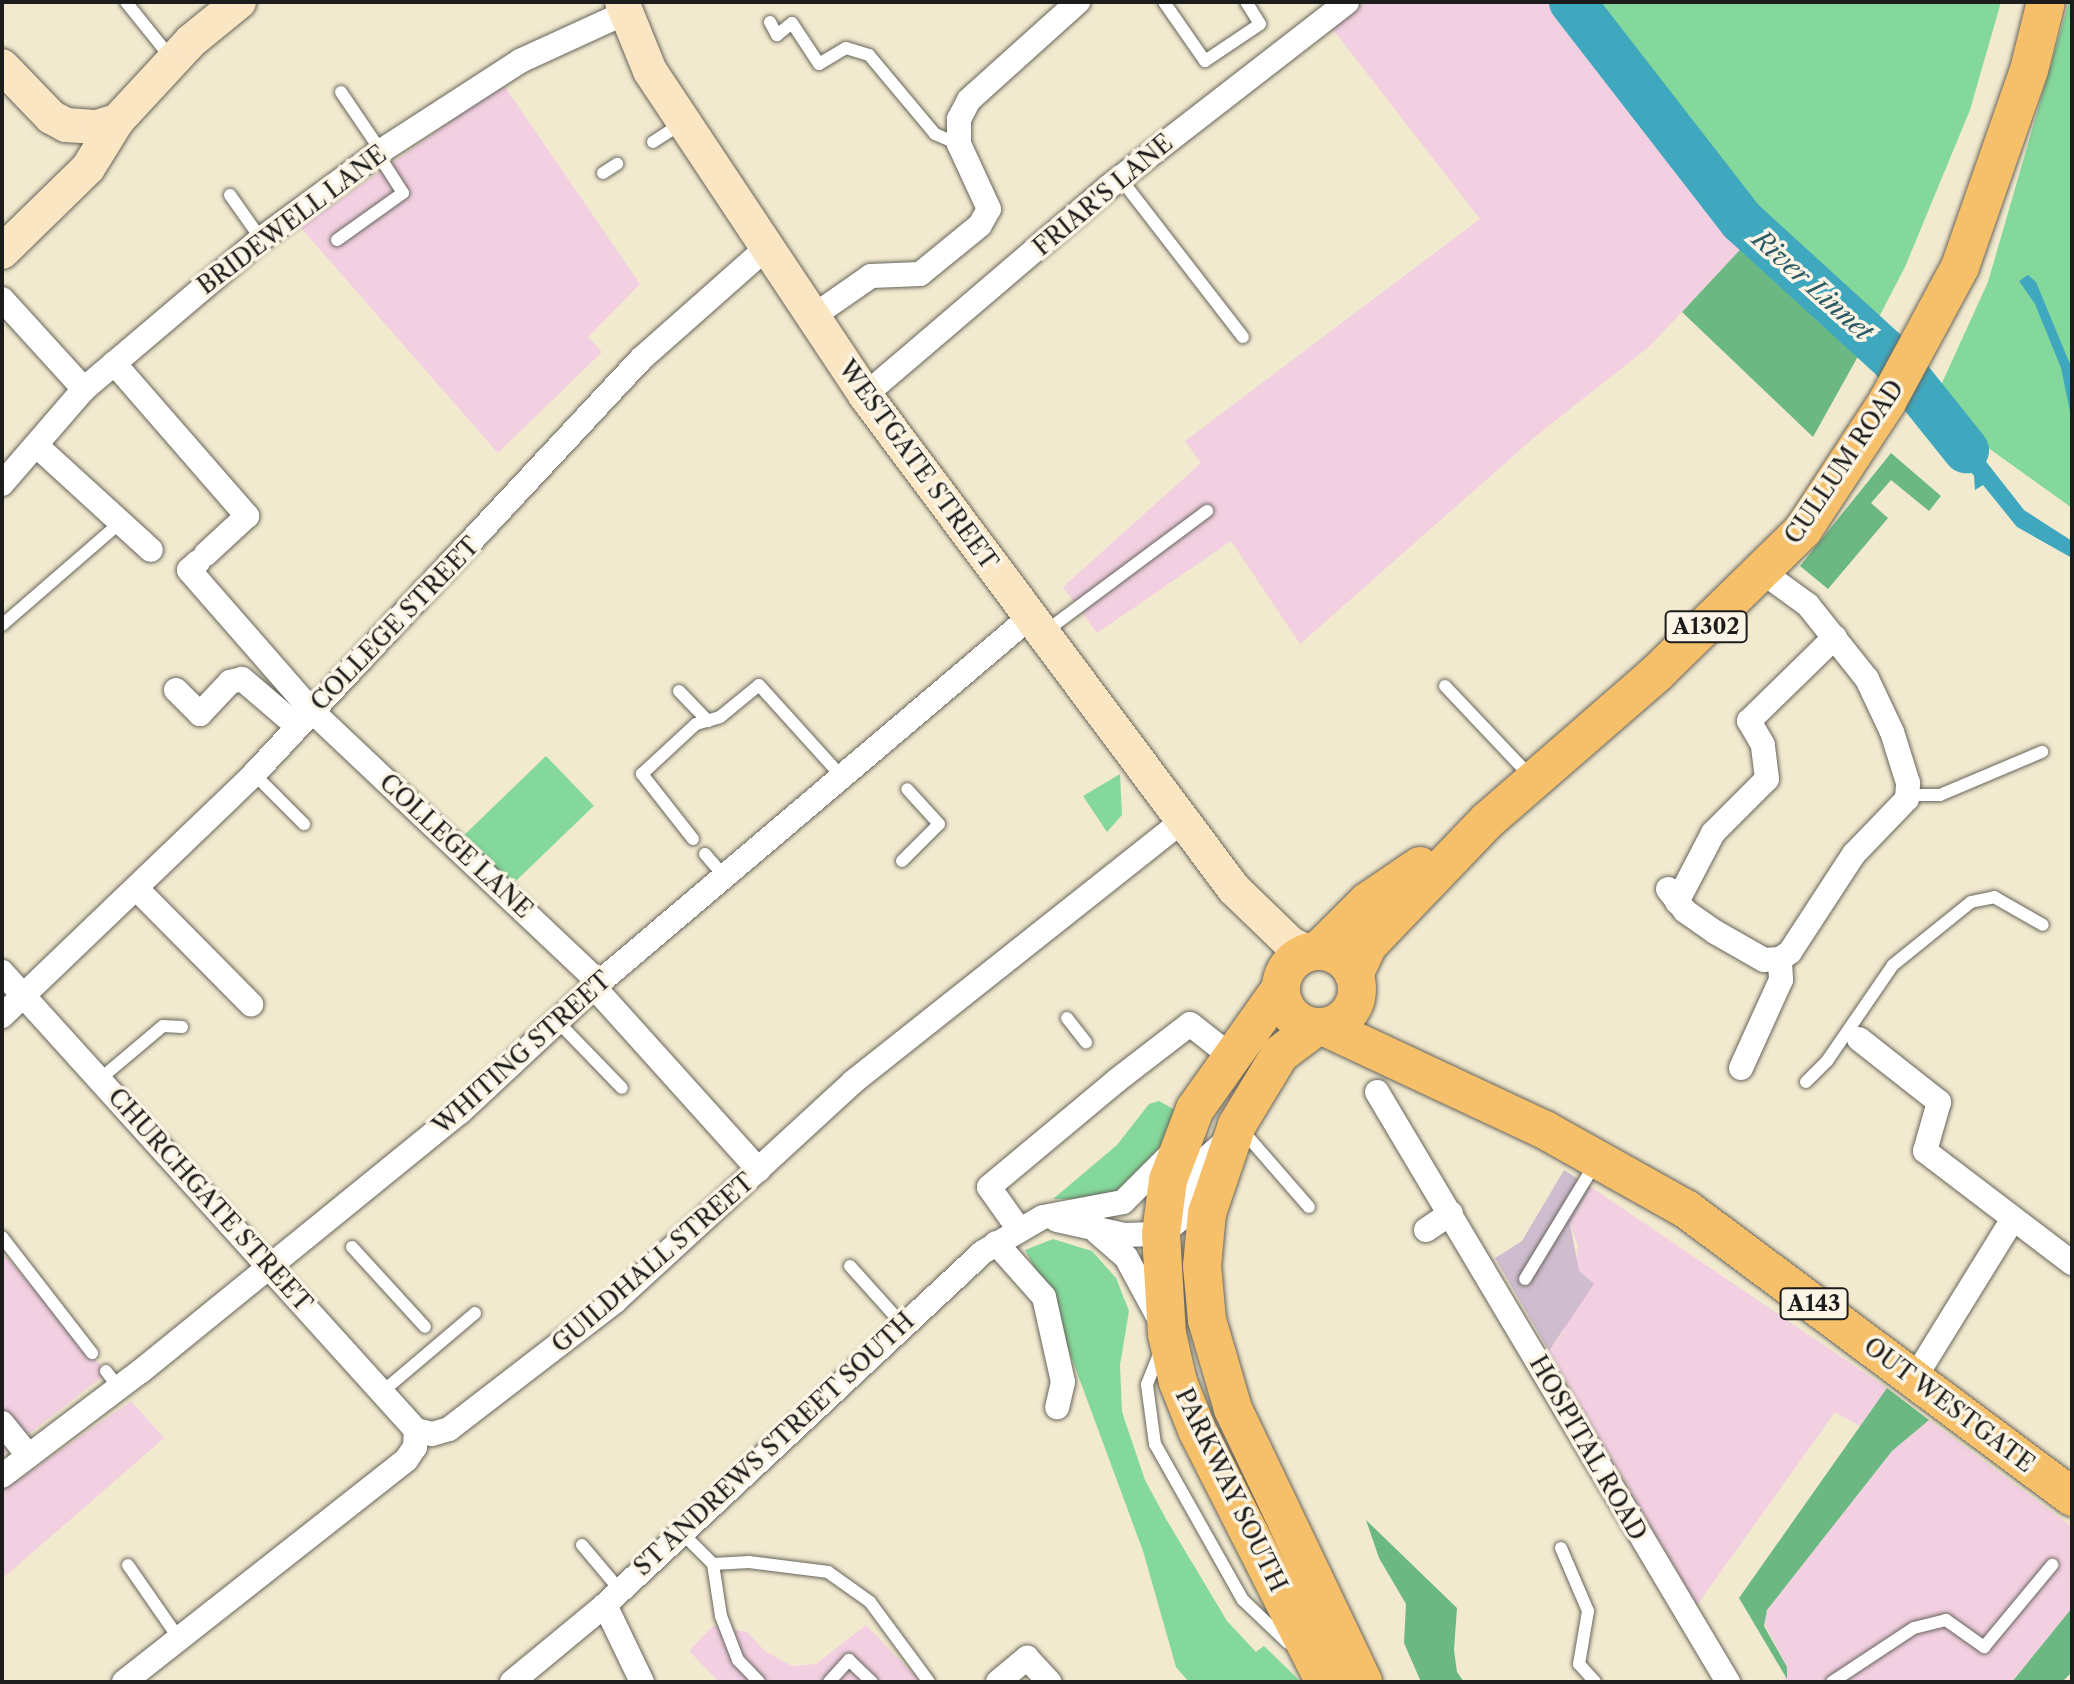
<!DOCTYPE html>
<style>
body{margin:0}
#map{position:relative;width:2074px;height:1684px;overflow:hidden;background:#f2eacf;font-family:"Libre Caslon Text",serif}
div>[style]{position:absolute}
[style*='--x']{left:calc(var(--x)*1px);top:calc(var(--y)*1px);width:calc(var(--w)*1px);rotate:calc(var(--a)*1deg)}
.built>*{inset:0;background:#f2cfe1}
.industrial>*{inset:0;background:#cfbdcf}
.green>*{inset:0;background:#84d89b;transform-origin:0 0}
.forest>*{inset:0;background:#6bb883}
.water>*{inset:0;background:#3fa8bf}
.river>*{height:46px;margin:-23px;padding:0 23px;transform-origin:23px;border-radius:23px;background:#3fa8bf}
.roads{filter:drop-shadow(0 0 2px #67645b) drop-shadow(0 0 2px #67645b)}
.lane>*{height:12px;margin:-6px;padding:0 6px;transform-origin:6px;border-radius:6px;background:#fff}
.street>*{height:24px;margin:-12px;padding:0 12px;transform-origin:12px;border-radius:12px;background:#fff}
.secondary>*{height:34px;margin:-17px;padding:0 17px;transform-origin:17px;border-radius:17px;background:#fbe6c4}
.primary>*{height:38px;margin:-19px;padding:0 19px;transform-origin:19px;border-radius:19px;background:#f6c06b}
.primary>.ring{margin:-19px;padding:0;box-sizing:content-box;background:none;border:38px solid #f6c06b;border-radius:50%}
span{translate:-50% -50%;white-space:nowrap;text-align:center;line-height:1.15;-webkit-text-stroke:7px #fcf5e5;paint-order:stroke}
.shield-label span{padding:2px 6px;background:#fcf5e5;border:2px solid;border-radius:6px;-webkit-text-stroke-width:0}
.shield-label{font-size:22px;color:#1c1c1c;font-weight:700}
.street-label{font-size:24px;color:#1c1c1c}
.water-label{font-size:26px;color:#2c5b65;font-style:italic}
.frame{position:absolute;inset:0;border:4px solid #1c1c1c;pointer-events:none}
</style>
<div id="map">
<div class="built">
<div style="clip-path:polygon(1366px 2px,1589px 2px,1765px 223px,1650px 346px,1537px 435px,1300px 644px,1231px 541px,1097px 633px,1063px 587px,1201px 463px,1185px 441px,1480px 219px,1331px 27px)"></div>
<div style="clip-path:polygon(503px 84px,640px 284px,588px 337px,602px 352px,498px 453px,301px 228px)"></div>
<div style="clip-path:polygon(1591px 1187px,1887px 1388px,1860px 1426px,1835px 1412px,1697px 1605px,1549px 1351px,1563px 1332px,1575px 1269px,1578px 1246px,1570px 1224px)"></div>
<div style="clip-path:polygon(2px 1252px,107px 1373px,2px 1455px)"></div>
<div style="clip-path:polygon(131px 1401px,164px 1438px,2px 1579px,2px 1491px)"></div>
<div style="clip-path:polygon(1929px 1420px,2072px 1527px,2072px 1608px,2012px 1682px,1784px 1682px,1787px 1667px,1764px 1623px,1767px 1610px,1892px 1451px)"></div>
<div style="clip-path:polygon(866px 1625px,921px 1682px,719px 1682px,689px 1651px,713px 1626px,747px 1632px,766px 1652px,792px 1666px,816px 1664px)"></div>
</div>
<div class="industrial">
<div style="clip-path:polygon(1564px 1170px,1591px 1187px,1570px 1224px,1579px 1271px,1594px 1284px,1549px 1351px,1495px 1258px,1522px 1241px)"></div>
</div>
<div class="green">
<div style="clip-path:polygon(1590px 2px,2001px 2px,1970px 110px,1905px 267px,1866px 342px,1660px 100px)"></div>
<div style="clip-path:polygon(2069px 2px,2072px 2px,2072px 508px,1931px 407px,1988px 282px)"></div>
<div style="left:546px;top:756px;width:69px;height:114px;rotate:46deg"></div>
<div style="clip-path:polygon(1120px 774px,1122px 815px,1107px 832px,1083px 796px)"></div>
<div style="clip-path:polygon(1159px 1101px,1175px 1110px,1157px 1157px,1126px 1190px,1098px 1199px,1053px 1199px,1117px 1145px,1149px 1104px)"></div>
<div style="clip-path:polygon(1053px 1239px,1092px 1251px,1116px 1278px,1129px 1311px,1120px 1365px,1122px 1412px,1145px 1480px,1166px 1519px,1227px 1621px,1256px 1652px,1264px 1646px,1301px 1682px,1189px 1682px,1176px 1667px,1143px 1551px,1048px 1294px,1025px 1250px)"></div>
</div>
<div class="forest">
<div style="clip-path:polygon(1765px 223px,1866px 342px,1813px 437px,1682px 312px)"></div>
<div style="clip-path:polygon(1891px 453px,1941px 496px,1929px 511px,1891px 480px,1871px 503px,1888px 518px,1828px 589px,1800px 566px)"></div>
<div style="clip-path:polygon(1887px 1388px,1929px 1420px,1892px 1451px,1767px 1610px,1764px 1626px,1787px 1667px,1787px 1679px,1739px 1598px)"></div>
<div style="clip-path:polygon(1366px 1520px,1457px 1608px,1454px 1650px,1457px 1672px,1464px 1682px,1421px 1682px,1404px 1643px,1406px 1604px,1379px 1558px)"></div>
<div style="clip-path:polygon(2072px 1608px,2072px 1672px,2062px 1682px,2012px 1682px)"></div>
</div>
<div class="water">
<div style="clip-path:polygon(2028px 275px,2036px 282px,2072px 369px,2072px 421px,2061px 368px,2035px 304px,2019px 281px)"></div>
<div style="clip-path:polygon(1933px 394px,2024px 510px,2072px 541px,2072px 558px,2017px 527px,1983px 485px,1975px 490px,1974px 476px,1923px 409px)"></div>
</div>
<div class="river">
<div style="--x:1572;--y:2;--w:277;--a:52.2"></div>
<div style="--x:1742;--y:221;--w:205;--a:42.4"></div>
<div style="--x:1893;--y:359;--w:117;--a:51.3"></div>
</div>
<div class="roads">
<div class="lane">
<div style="--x:126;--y:2;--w:72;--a:51.2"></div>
<div style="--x:1164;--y:2;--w:72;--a:55.2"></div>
<div style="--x:1205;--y:61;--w:66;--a:-33.9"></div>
<div style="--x:1260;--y:24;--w:26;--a:-122"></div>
<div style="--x:770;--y:22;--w:15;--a:62"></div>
<div style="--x:777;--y:35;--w:19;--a:-39"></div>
<div style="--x:792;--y:23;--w:49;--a:56.6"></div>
<div style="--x:819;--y:64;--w:31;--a:-31"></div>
<div style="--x:846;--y:48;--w:24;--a:17"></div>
<div style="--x:869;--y:55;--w:103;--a:50.1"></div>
<div style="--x:935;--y:134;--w:26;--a:23"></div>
<div style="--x:341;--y:92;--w:71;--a:55.9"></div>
<div style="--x:653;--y:142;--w:33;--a:-33"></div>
<div style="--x:603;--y:173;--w:17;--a:-33"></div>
<div style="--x:1120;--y:178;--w:201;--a:52.3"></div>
<div style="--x:230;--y:195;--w:54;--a:54.8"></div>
<div style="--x:337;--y:240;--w:81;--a:-35.5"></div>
<div style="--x:403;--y:193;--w:46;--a:-122.7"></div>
<div style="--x:2;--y:625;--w:157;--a:-40.9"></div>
<div style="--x:1046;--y:631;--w:201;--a:-36.7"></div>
<div style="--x:1445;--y:686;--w:127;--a:46.6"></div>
<div style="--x:679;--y:691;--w:42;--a:46"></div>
<div style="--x:254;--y:774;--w:71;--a:45"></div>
<div style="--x:1907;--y:795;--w:33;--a:0"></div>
<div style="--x:1940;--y:795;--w:111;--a:-22.9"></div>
<div style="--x:693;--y:839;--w:83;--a:-128.1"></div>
<div style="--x:642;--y:774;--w:74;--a:-42.8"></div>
<div style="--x:696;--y:724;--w:25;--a:-16"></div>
<div style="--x:720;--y:717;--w:50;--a:-39.4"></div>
<div style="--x:759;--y:685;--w:125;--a:47.9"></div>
<div style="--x:705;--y:854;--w:28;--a:49"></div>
<div style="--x:902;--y:861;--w:52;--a:-45"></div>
<div style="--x:939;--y:824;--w:47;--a:-132.4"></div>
<div style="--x:1067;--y:1018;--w:31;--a:52"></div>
<div style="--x:557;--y:1021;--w:93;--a:45.9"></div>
<div style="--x:100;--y:1079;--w:82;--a:-40.1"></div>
<div style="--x:163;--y:1026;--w:19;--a:3"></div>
<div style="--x:1806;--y:1082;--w:30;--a:-45"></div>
<div style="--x:1827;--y:1061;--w:116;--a:-55.5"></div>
<div style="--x:1893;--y:965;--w:100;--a:-38.9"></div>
<div style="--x:1971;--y:902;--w:24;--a:-12"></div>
<div style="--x:1994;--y:897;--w:56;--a:29.7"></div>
<div style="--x:1242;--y:1130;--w:102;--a:49"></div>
<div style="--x:2;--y:1237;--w:147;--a:52.2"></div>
<div style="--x:352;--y:1247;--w:108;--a:47.6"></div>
<div style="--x:850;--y:1266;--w:78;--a:48.1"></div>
<div style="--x:1525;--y:1279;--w:137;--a:-58.7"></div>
<div style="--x:1160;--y:1352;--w:35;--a:112"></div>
<div style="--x:1147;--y:1385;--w:60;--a:82.3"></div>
<div style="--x:1155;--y:1444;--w:179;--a:60.6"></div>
<div style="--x:1243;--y:1600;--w:62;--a:43.7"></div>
<div style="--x:106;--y:1371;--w:20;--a:53"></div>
<div style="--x:382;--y:1392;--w:122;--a:-40.3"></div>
<div style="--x:681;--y:1532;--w:45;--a:45"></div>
<div style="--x:713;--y:1564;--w:53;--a:81.3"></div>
<div style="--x:721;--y:1616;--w:47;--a:68.9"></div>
<div style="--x:738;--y:1660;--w:30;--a:46"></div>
<div style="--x:582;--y:1545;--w:57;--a:49.9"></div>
<div style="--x:1561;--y:1548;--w:69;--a:66.8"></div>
<div style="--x:1588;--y:1611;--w:54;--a:99.6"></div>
<div style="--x:1579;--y:1664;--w:24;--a:48"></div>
<div style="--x:713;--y:1564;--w:36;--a:-3"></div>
<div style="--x:749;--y:1562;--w:80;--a:7.2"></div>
<div style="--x:828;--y:1572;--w:52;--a:35.5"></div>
<div style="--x:870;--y:1602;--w:99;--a:53.6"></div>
<div style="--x:128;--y:1565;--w:91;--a:55.3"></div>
<div style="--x:829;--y:1682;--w:30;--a:-48"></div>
<div style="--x:849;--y:1660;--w:32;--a:44"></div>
<div style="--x:1832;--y:1682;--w:98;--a:-33.4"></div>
<div style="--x:1914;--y:1628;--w:33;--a:-14"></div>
<div style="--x:1946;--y:1620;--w:47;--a:35.4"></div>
<div style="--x:1984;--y:1647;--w:107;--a:-50.3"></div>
</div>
<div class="street">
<div style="--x:2;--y:299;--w:122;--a:47.7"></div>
<div style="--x:812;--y:317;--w:72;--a:-34.8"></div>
<div style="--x:871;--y:276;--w:49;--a:-2.3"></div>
<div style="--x:920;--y:274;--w:77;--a:-39.2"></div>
<div style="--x:980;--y:225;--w:18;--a:-61"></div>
<div style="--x:989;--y:209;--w:72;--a:-114.8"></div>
<div style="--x:959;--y:144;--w:25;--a:-90"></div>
<div style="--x:959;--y:119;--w:21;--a:-62"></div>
<div style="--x:969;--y:100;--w:147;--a:-42"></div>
<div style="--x:114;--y:363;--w:203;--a:49"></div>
<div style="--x:247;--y:516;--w:56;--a:137.2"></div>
<div style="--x:865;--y:395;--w:322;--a:-40.5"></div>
<div style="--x:1110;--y:186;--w:300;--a:-37.8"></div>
<div style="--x:37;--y:446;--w:154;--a:42.4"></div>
<div style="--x:2;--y:484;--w:125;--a:-49.2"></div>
<div style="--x:84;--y:389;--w:232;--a:-40.3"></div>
<div style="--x:261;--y:239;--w:149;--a:-36.3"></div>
<div style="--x:381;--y:151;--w:166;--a:-32.9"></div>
<div style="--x:520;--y:61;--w:115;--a:-24.6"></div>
<div style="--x:198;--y:562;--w:12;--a:138"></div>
<div style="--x:189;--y:570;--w:187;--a:48.9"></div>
<div style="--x:312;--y:711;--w:395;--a:43.4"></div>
<div style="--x:176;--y:690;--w:34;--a:45"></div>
<div style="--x:200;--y:714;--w:44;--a:-46.8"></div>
<div style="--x:230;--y:682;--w:12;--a:-14"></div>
<div style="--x:242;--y:679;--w:72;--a:40.5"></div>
<div style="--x:1668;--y:889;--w:28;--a:52"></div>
<div style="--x:1685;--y:911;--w:37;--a:35"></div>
<div style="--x:1715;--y:932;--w:56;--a:29.7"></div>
<div style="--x:1764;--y:960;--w:16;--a:-4"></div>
<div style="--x:1780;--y:959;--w:12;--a:-35"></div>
<div style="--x:1790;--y:952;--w:117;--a:-56.9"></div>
<div style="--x:1854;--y:854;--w:76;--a:-46.1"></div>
<div style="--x:1907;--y:799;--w:16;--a:-86"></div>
<div style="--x:1908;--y:783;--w:53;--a:-107.4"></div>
<div style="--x:1892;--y:732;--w:59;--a:-115.3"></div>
<div style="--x:1867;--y:679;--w:95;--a:-128.6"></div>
<div style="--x:1808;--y:605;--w:54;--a:-144"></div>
<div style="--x:138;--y:890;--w:161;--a:45.3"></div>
<div style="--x:1677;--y:902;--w:78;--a:-62.4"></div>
<div style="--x:1713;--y:833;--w:76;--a:-45"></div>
<div style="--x:1767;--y:779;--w:34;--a:-97"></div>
<div style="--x:1763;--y:745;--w:28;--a:-120"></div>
<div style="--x:1749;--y:721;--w:120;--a:-44.3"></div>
<div style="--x:2;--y:972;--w:617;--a:47.89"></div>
<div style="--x:594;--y:987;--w:246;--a:48"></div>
<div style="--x:2;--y:1016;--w:349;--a:-43.8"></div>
<div style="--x:254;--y:774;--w:567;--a:-47"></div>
<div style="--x:641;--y:359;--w:164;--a:-41.5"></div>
<div style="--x:1859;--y:1039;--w:102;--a:38.2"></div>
<div style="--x:1939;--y:1102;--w:51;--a:105.9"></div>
<div style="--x:1925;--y:1151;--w:185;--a:37.3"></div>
<div style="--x:1741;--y:1068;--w:97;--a:-65.6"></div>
<div style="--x:1781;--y:980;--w:21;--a:-93"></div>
<div style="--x:1377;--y:1092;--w:687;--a:59.25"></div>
<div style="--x:1057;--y:1220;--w:69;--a:12.6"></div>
<div style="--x:1124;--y:1235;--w:37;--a:-2"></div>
<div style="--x:1161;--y:1234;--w:34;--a:-38"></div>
<div style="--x:1188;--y:1213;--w:53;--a:-74.6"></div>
<div style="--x:1202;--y:1162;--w:37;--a:-41"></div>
<div style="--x:1018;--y:1228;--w:50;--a:-125.3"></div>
<div style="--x:989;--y:1187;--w:165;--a:-39.8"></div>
<div style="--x:1116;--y:1081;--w:93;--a:-37.6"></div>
<div style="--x:1190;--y:1024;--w:53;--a:38.2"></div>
<div style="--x:1426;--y:1230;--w:30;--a:-34"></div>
<div style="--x:1097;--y:1232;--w:38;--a:41"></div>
<div style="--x:1126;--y:1257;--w:69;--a:61.6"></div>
<div style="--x:996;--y:1243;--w:72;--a:48.4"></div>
<div style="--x:1044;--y:1297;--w:87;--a:77.4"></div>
<div style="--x:1063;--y:1382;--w:26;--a:103"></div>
<div style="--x:1914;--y:1379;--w:185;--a:-58.3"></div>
<div style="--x:2;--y:1423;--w:41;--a:50.9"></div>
<div style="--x:416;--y:1430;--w:16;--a:14"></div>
<div style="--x:432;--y:1434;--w:18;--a:-16"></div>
<div style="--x:449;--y:1429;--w:210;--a:-37.6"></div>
<div style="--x:615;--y:1301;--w:323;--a:-42.6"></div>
<div style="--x:853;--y:1082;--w:420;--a:-38.4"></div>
<div style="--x:2;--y:1476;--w:174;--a:-37.1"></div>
<div style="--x:141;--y:1371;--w:411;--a:-39.1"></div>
<div style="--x:460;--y:1112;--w:183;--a:-43"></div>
<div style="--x:594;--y:987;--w:572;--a:-40.32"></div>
<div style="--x:605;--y:1605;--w:85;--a:64.3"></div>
<div style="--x:124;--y:1682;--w:359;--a:-38.2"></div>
<div style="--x:406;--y:1460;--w:16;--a:-55"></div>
<div style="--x:415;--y:1447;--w:17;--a:-87"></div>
<div style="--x:512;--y:1682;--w:121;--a:-39.6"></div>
<div style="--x:605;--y:1605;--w:517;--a:-43.04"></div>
<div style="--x:983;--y:1252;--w:69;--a:-30.3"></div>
<div style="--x:1043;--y:1217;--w:81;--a:-10.6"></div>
<div style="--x:1123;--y:1202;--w:64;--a:-45"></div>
<div style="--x:998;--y:1682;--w:38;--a:-40"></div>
<div style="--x:1027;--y:1658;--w:33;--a:47"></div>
</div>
<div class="secondary">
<div style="--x:622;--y:2;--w:74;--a:67.9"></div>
<div style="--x:650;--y:71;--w:389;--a:56.4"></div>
<div style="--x:865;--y:395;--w:617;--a:53.24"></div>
<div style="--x:1234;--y:889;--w:79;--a:44"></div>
<div style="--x:1291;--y:944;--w:18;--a:27"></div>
<div style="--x:2;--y:66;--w:71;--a:46.1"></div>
<div style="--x:51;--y:117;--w:17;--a:28"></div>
<div style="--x:66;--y:125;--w:31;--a:4"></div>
<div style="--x:97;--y:127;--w:21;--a:-17"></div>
<div style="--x:2;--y:252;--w:120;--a:-44.3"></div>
<div style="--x:88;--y:168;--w:55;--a:-58.3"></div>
<div style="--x:117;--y:121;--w:109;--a:-47.2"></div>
<div style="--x:191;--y:41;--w:62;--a:-39.1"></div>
</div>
<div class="primary">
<div style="--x:1319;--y:950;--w:68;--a:-45"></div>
<div style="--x:1367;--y:902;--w:64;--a:-34.2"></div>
<div class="ring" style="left:1281px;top:951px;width:38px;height:38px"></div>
<div style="--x:1354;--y:975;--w:33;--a:-65"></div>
<div style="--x:1368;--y:945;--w:173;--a:-46.2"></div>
<div style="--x:1488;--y:820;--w:224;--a:-41"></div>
<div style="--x:1657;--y:673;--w:204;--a:-44.4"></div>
<div style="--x:1803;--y:530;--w:153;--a:-56.7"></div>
<div style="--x:1887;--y:402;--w:153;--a:-61.6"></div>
<div style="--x:1960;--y:267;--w:209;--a:-70.7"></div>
<div style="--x:2029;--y:70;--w:70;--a:-76"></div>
<div style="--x:1281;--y:988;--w:148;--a:125.4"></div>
<div style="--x:1195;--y:1109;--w:76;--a:110.8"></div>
<div style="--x:1168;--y:1180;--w:54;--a:97.4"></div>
<div style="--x:1161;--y:1234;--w:100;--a:86.6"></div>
<div style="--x:1167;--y:1334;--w:49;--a:77.1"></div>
<div style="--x:1178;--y:1382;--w:52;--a:68.4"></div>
<div style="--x:1197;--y:1430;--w:283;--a:63.1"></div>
<div style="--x:1316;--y:1027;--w:45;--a:143.1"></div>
<div style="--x:1280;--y:1054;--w:83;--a:121.2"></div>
<div style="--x:1237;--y:1125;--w:93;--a:108.8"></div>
<div style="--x:1207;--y:1213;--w:53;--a:95.4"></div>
<div style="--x:1202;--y:1266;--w:54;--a:84.7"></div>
<div style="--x:1207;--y:1320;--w:93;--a:73.7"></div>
<div style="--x:1233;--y:1409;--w:302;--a:64.5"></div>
<div style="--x:1325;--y:1027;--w:243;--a:25.1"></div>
<div style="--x:1545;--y:1130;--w:162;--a:29.3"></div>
<div style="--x:1686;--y:1209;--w:482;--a:36.7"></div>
</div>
</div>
<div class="shield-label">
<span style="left:1706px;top:627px">A1302</span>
<span style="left:1814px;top:1304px">A143</span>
</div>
<div class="street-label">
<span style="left:1103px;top:195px;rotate:-40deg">FRIAR'S LANE</span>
<span style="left:292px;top:220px;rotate:-37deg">BRIDEWELL LANE</span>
<span style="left:1844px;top:462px;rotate:-56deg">CULLUM ROAD</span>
<span style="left:918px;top:465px;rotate:54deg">WESTGATE STREET</span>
<span style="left:395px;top:624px;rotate:-46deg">COLLEGE STREET</span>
<span style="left:456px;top:846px;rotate:43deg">COLLEGE LANE</span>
<span style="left:522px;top:1053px;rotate:-42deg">WHITING STREET</span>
<span style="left:210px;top:1200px;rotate:48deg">CHURCHGATE STREET</span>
<span style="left:653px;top:1263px;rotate:-41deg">GUILDHALL STREET</span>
<span style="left:1949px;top:1405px;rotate:37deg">OUT WESTGATE</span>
<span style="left:774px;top:1444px;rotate:-43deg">ST ANDREWS STREET SOUTH</span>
<span style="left:1588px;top:1448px;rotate:60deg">HOSPITAL ROAD</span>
<span style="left:1231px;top:1490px;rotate:64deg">PARKWAY SOUTH</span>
</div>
<div class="water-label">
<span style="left:1812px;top:286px;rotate:42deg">River Linnet</span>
</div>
<div class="frame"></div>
</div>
